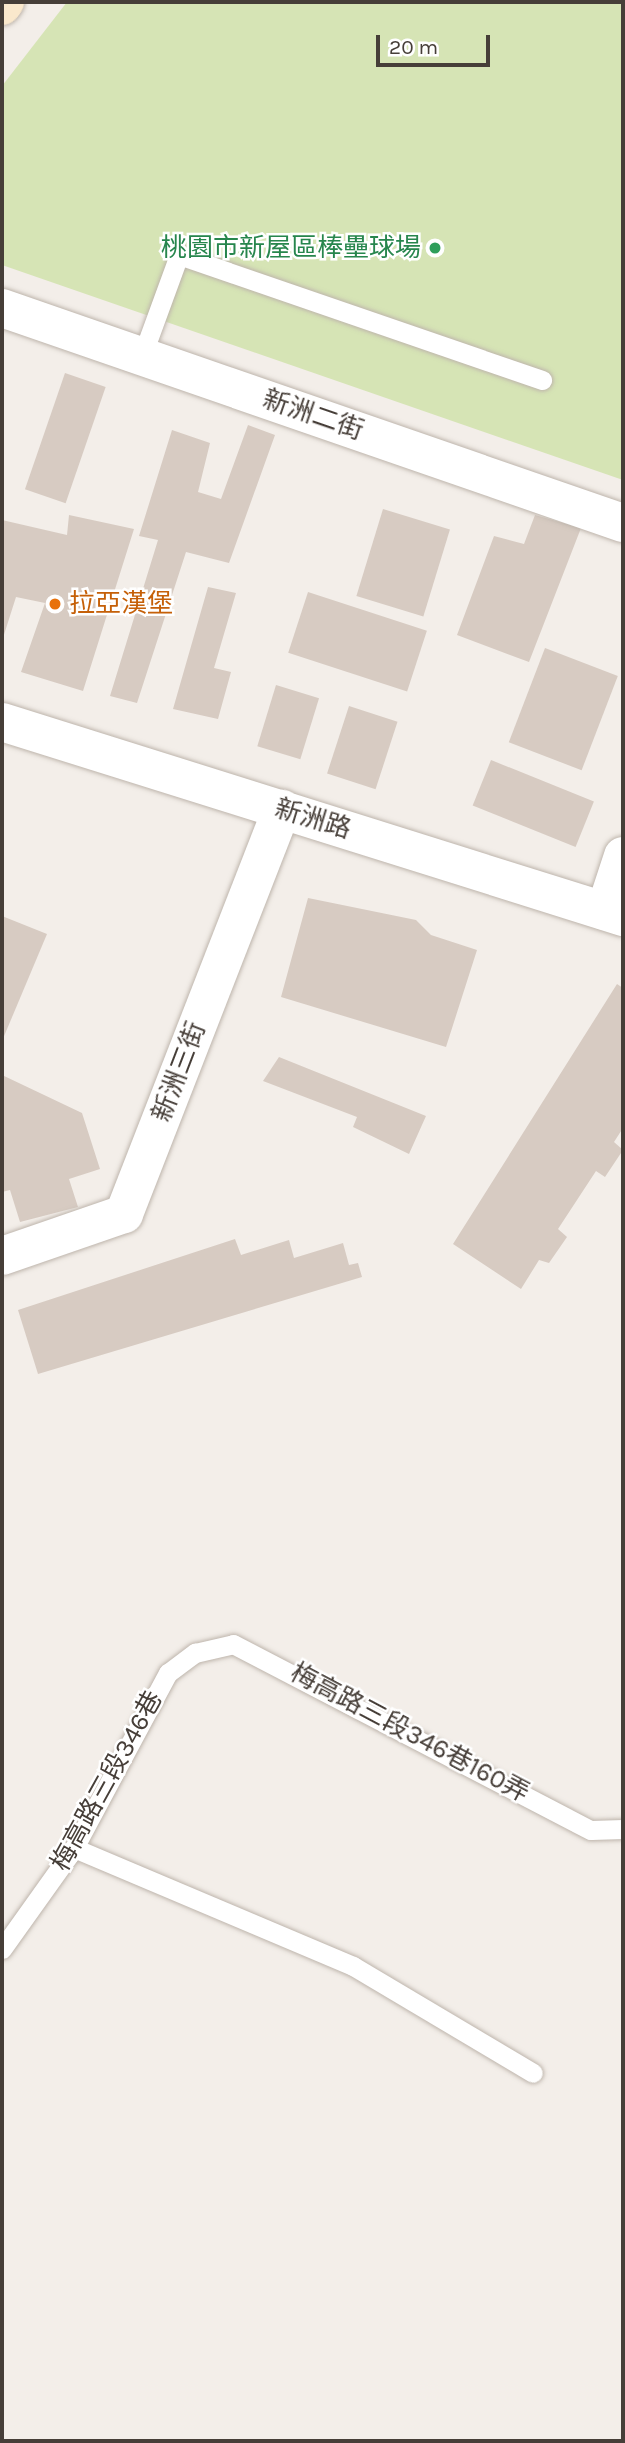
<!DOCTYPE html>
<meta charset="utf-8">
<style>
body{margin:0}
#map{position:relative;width:625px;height:2443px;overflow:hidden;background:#f3eee9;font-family:Karla,"Noto Sans TC",sans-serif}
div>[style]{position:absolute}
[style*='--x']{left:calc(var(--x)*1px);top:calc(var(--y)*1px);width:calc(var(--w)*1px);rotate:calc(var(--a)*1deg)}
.green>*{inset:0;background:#d6e4b5}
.building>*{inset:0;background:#d7cbc2;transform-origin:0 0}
.roads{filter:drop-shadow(0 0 2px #beb5ac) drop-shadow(0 0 2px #beb5ac)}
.service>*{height:19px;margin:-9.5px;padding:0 9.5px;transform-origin:9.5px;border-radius:9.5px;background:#fff}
.minor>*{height:38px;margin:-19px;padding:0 19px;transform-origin:19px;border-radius:19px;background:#fff}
.secondary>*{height:38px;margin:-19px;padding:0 19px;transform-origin:19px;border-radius:19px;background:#fae8cc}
.dots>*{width:19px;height:19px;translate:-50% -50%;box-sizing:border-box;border:4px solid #fff;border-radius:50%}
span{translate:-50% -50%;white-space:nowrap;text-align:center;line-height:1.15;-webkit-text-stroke:5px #fff;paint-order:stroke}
.leisure-label{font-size:26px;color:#27864d}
.right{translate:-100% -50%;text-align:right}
.street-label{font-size:26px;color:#463e38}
.food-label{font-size:26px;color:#c56008}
.left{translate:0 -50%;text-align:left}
.frame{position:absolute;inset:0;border:4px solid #463e38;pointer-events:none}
.scale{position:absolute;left:376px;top:35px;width:114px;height:32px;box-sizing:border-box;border:4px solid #463e38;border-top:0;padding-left:9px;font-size:21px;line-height:24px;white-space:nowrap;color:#463e38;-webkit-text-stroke:5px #fff;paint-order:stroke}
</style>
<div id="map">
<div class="green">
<div style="clip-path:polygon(67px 2px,623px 2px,623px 480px,2px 265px,2px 86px)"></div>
</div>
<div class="building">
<div style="left:65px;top:373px;width:43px;height:123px;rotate:19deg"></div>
<div style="clip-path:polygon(248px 425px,275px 435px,229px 563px,186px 552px,137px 703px,110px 696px,158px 540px,139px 536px,172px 430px,210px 443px,198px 492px,221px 499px)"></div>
<div style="left:383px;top:509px;width:70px;height:91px;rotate:17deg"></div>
<div style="clip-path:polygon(69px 515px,134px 529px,83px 691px,21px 672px,45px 603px,16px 597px,2px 641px,2px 520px,67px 535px)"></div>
<div style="clip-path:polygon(535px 515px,581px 528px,529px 662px,457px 635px,494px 536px,524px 544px)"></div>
<div style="clip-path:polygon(208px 587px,236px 593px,214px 668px,231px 672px,218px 719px,173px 709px)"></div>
<div style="left:308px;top:592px;width:125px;height:64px;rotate:18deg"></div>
<div style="left:545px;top:648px;width:78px;height:101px;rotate:21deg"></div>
<div style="left:276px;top:685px;width:45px;height:64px;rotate:17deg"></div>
<div style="left:349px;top:706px;width:51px;height:71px;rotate:18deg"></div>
<div style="left:491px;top:760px;width:111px;height:49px;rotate:22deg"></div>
<div style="clip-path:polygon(308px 898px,416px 920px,431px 935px,477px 950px,446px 1047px,281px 997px)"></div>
<div style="clip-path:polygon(2px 916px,47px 934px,2px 1041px)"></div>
<div style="clip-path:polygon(617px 984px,623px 988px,623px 1128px,614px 1142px,623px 1150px,605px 1177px,596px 1171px,558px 1229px,567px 1237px,549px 1263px,539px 1260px,521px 1289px,453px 1244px)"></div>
<div style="clip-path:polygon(279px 1057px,426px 1116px,409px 1154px,353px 1127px,357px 1117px,263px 1081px)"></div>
<div style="clip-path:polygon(2px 1075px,82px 1113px,100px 1169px,69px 1179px,78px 1207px,20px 1222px,10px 1190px,2px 1192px)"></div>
<div style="clip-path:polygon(235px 1239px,241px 1255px,289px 1240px,294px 1258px,343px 1243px,349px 1265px,358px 1263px,362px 1277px,38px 1374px,18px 1310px)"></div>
</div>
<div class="roads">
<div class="service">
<div style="--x:142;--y:356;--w:108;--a:-69.9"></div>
<div style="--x:179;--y:255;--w:384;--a:19"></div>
<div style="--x:74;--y:1848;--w:303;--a:22.9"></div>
<div style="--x:353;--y:1966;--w:209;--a:30.7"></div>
<div style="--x:2;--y:1949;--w:124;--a:-54.5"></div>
<div style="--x:74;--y:1848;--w:199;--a:-61.8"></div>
<div style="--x:168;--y:1673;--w:34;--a:-37"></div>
<div style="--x:195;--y:1653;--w:39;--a:-13"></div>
<div style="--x:233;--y:1644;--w:403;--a:27.5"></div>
<div style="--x:591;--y:1830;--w:32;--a:-2"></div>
</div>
<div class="minor">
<div style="--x:2;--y:308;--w:657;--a:19.1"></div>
<div style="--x:2;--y:722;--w:651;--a:17.43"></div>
<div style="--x:605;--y:911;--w:58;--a:-71.9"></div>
<div style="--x:2;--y:1256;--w:129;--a:-19"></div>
<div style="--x:124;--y:1214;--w:435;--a:-68.7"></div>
</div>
<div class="secondary">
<div style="--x:2;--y:6;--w:5;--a:-53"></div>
</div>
</div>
<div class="dots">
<div style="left:435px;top:248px;background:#2e9e5b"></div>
<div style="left:55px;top:604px;background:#e8710a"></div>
</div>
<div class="leisure-label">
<span class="right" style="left:421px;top:248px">桃園市新屋區棒壘球場</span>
</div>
<div class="street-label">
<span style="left:313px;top:415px;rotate:19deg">新洲二街</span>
<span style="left:313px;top:819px;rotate:17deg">新洲路</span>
<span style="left:179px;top:1072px;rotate:-69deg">新洲三街</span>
<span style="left:410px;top:1733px;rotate:28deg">梅高路三段346巷160弄</span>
<span style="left:107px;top:1781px;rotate:-61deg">梅高路三段346巷</span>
</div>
<div class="food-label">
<span class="left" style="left:69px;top:604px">拉亞漢堡</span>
</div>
<div class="frame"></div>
<div class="scale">20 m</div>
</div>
